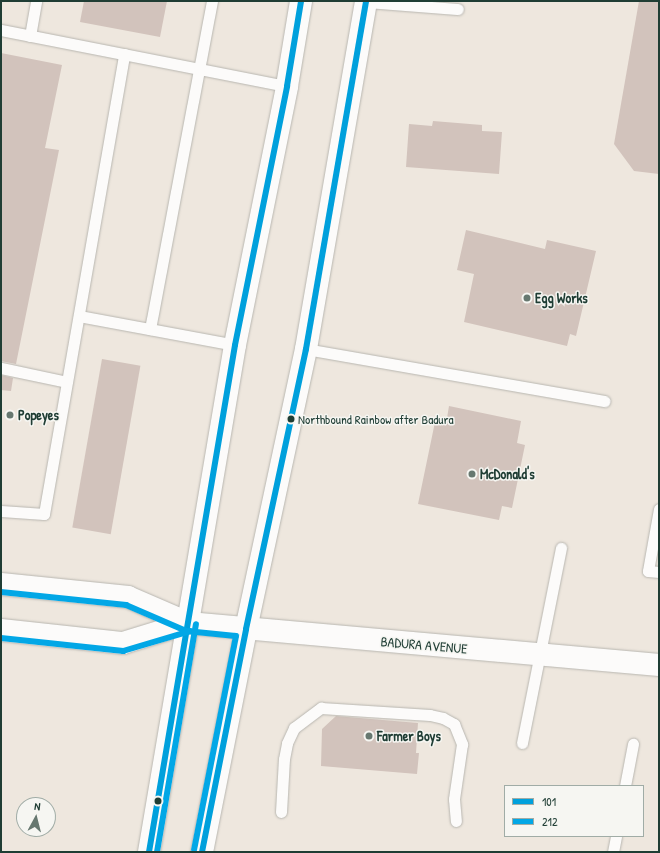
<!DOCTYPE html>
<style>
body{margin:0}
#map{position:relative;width:660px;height:853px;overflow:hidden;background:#eee7de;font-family:"Patrick Hand",sans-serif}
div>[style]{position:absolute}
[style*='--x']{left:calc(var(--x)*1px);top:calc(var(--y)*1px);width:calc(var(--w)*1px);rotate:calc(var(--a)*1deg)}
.building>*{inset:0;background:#d2c3bc;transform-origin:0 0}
.roads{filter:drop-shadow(0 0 1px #b8b6b0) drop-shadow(0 0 1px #b8b6b0)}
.service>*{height:11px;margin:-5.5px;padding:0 5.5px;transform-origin:5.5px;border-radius:5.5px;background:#fcfbfa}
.secondary>*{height:22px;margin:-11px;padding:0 11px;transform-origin:11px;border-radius:11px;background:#fcfbfa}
.primary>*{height:22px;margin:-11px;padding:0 11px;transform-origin:11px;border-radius:11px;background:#fcfbfa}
.bus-1>*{height:6px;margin:-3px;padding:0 3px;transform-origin:3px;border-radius:3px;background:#00a0dc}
.bus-2>*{height:6px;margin:-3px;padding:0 3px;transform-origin:3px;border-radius:3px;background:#02a7e6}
.dots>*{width:11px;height:11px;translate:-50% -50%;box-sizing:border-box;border:2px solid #f6f6f2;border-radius:50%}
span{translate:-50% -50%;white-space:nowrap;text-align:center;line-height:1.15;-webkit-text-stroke:3px #f6f6f2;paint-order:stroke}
.bus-label{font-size:13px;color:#1f3d34}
.left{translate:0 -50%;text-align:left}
.poi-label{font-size:14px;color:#1f3d34;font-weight:700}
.street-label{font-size:14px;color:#1f3d34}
.frame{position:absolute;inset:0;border:2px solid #1f3d34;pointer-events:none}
.legend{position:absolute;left:504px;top:785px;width:140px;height:52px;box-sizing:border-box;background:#f6f6f2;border:1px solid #a0aca6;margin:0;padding:5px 7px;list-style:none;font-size:12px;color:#1f3d34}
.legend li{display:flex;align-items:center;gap:8px;height:20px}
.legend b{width:20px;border:1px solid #a0aca6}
.north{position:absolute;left:16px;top:797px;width:40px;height:40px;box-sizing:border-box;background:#f6f6f2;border:1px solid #a0aca6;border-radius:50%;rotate:7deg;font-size:11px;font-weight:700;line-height:16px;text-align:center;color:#1f3d34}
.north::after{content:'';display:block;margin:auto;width:14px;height:18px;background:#677870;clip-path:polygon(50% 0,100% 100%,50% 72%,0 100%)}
</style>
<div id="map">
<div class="building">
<div style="clip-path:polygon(84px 1px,167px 1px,160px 37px,80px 22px)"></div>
<div style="clip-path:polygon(639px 1px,659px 1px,659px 174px,634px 171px,614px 144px)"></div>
<div style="clip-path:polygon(1px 53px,62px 65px,45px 148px,59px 150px,16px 364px,1px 361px)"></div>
<div style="clip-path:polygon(433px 121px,482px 125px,482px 131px,502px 132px,499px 174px,406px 167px,409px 124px,432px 126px)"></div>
<div style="clip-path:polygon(466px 230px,545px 249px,547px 240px,596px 251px,576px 336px,570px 334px,567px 346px,464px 322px,474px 274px,457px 270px)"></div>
<div style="left:102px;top:359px;width:39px;height:171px;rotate:10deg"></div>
<div style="clip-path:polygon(1px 375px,13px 378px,11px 391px,1px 390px)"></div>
<div style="clip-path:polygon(449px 406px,521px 421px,517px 443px,525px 445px,512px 508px,502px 506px,499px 520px,418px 504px,435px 422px,446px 424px)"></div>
<div style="clip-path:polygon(336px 716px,418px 723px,416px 753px,419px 753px,417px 774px,321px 766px,322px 729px)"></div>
</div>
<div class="roads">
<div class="service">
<div style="--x:366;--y:2;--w:92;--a:4.4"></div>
<div style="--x:1;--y:30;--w:291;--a:11.1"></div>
<div style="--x:30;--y:36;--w:36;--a:-80"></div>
<div style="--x:79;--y:316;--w:159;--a:10.5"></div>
<div style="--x:150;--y:329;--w:334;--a:-79.3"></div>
<div style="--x:306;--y:349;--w:303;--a:9.9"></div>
<div style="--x:1;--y:368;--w:67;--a:12"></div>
<div style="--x:659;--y:509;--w:63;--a:100.1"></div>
<div style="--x:648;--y:571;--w:11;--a:5"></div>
<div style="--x:1;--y:511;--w:43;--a:4"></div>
<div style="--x:44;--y:514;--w:467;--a:-80.1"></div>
<div style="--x:522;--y:743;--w:199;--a:-78.7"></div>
<div style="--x:625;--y:786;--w:43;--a:-79.2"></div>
<div style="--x:281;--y:812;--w:53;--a:-86.8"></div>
<div style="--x:284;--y:759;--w:16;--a:-79"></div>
<div style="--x:287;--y:743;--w:17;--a:-65"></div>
<div style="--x:294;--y:728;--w:34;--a:-37"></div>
<div style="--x:321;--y:708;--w:109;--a:3.7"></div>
<div style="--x:430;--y:715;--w:13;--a:13"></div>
<div style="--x:443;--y:718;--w:13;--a:29"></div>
<div style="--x:454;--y:724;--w:22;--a:68"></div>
<div style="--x:462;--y:744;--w:56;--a:98.3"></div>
<div style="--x:454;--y:799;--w:22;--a:85"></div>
<div style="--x:613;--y:852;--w:16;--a:-79"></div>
</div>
<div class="secondary">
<div style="--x:1;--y:584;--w:128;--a:5.8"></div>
<div style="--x:128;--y:597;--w:65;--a:23.4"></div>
<div style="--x:188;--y:623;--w:473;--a:5.1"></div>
<div style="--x:1;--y:630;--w:123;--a:6.1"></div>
<div style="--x:123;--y:643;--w:68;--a:-17.1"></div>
</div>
<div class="primary">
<div style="--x:149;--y:852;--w:514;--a:-80.37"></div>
<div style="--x:235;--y:345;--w:264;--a:-78.6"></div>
<div style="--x:287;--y:86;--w:86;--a:-80.6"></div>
<div style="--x:202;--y:852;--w:227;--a:-78.8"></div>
<div style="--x:246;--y:629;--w:286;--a:-77.9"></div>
<div style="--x:306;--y:349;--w:353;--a:-80.2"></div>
</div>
</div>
<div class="bus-1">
<div style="--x:149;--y:852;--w:514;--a:-80.37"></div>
<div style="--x:235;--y:345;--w:264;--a:-78.6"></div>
<div style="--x:287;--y:86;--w:86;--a:-80.6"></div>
<div style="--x:202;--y:852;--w:227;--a:-78.8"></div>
<div style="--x:246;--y:629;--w:286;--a:-77.9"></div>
<div style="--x:306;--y:349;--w:353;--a:-80.2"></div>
</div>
<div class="bus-2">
<div style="--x:1;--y:592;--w:126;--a:5.9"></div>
<div style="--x:126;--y:605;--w:65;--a:23.4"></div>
<div style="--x:186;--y:631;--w:50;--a:5.7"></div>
<div style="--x:236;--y:636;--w:218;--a:101.1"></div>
<div style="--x:1;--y:638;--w:123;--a:6.1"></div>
<div style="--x:123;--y:651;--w:70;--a:-16.6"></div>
<div style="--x:157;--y:852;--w:231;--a:-80.3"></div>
</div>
<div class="dots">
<div style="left:527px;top:298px;background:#677870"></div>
<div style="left:10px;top:415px;background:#677870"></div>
<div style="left:291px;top:419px;background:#1f3d34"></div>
<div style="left:472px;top:474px;background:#677870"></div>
<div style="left:369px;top:736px;background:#677870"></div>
<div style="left:158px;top:801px;background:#1f3d34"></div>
</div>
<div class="bus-label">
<span class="left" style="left:298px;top:419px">Northbound Rainbow after Badura</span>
</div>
<div class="poi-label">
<span class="left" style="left:535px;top:298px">Egg Works</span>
<span class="left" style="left:18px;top:415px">Popeyes</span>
<span class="left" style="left:480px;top:474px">McDonald's</span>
<span class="left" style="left:377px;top:736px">Farmer Boys</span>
</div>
<div class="street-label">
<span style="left:424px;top:645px;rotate:5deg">BADURA AVENUE</span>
</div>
<div class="frame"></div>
<ul class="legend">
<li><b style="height:5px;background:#00a0dc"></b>101</li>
<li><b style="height:5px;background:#02a7e6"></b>212</li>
</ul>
<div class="north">N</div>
</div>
